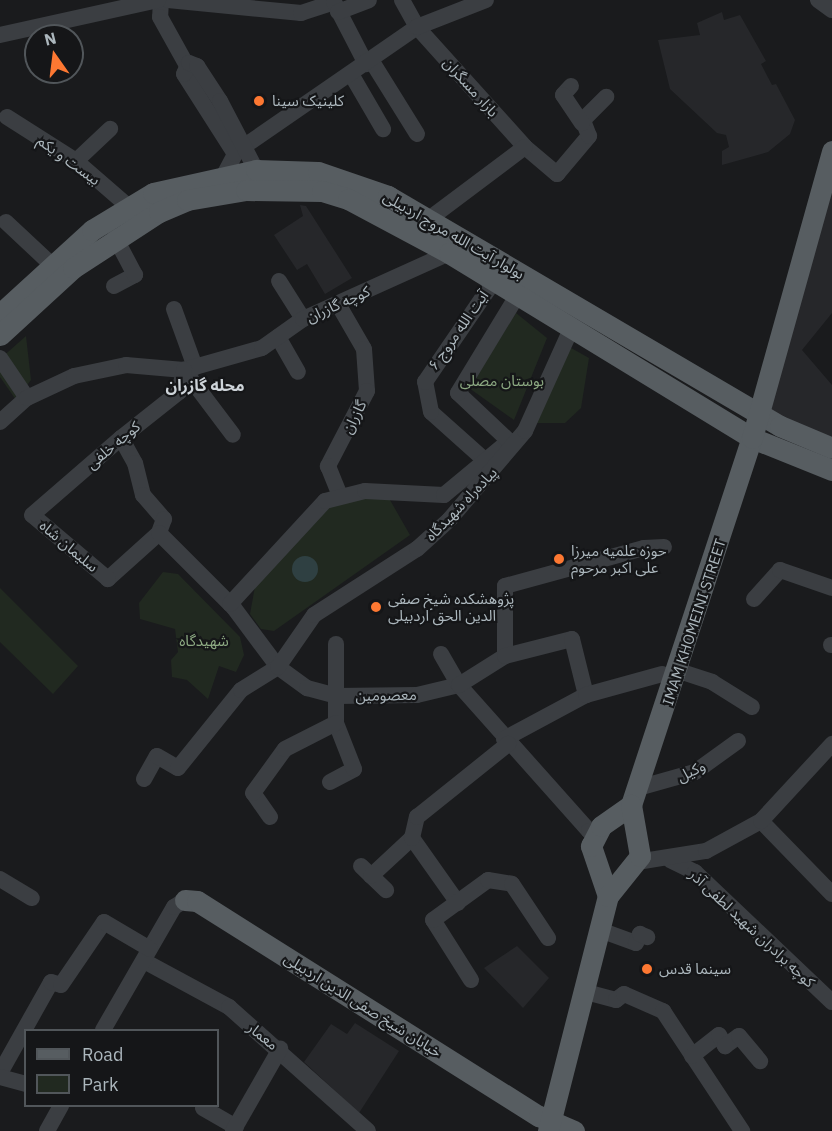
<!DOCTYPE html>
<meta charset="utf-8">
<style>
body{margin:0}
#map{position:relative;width:832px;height:1131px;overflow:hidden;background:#1a1b1d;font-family:"IBM Plex Sans","Noto Sans Arabic",sans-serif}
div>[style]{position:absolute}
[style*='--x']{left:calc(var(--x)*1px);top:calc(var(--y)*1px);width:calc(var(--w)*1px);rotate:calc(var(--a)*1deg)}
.built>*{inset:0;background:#26272a}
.green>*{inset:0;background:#212920}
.water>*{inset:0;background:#2f4042}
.round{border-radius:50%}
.minor>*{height:16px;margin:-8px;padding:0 8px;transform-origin:8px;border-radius:8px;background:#3b3e42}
.major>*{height:21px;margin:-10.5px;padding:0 10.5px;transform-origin:10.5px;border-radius:10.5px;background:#575d61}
.dots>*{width:16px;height:16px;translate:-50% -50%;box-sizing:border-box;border:3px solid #151618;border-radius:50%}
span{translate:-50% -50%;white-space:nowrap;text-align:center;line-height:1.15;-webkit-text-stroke:4.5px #151618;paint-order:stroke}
.street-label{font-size:15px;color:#acb7bd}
.poi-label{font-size:15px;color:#acb7bd}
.left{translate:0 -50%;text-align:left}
.park-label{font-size:15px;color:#8ca982}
.neighbourhood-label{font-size:16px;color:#ced4d9;font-weight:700}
.legend{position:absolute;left:24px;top:1029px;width:195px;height:78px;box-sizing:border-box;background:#151618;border:2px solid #51565a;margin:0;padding:8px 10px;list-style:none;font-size:18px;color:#acb7bd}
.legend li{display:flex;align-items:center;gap:12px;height:30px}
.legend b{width:30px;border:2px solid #51565a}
.north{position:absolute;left:24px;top:24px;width:60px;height:60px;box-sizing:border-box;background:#151618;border:2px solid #51565a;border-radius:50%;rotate:346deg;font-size:16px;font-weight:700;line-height:24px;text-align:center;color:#acb7bd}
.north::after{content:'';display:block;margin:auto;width:21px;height:27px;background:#fd7832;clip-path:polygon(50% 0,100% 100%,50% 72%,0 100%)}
</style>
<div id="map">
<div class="built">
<div style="clip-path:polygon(722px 12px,724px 20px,740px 15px,766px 61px,761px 64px,772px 85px,776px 84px,795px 120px,790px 134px,768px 152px,722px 165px,722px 151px,729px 147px,726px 135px,717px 133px,670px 89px,658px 40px,700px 35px,697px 23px)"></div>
<div style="clip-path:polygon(832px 177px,832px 313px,802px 350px,832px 385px,832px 440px,765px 408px)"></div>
<div style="clip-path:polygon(300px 205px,306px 206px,352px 278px,325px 294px,307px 264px,297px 270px,274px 235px,303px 216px)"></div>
<div style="clip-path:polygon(517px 946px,549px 978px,523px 1008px,484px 968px)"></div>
<div style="clip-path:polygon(355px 1023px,399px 1051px,359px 1113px,304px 1062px,331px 1024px,347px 1034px)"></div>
</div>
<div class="green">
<div style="clip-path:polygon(516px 313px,547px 338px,514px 420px,469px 388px)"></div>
<div style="clip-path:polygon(26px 336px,31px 380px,16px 400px,0 377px,0 359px)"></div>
<div style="clip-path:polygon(564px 344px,589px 358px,581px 408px,565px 423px,533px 423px)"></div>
<div style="clip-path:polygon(352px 495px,390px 500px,410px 535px,274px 631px,261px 629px,250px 614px,256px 581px,324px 506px)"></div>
<div style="clip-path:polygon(163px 572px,178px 574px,240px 637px,244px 655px,236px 672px,219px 666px,208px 699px,187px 680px,172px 677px,171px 660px,178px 652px,175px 629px,140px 619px,139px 603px)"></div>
<div style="clip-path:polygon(0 588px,78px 666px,53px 694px,0 642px)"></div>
</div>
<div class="water">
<div class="round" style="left:292px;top:556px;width:26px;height:26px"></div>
</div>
<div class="minor">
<div style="--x:161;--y:0;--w:17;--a:93"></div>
<div style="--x:160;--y:17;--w:54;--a:61"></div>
<div style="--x:168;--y:0;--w:134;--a:5.6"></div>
<div style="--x:301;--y:13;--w:35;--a:-18"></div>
<div style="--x:334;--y:2;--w:70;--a:62.7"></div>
<div style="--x:402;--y:0;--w:31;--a:61"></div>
<div style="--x:417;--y:27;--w:161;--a:48"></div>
<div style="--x:525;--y:147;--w:42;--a:40.2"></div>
<div style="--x:557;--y:174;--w:50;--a:-49.9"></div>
<div style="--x:589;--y:136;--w:17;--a:-111"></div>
<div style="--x:583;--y:120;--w:33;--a:-45"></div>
<div style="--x:818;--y:0;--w:17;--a:36"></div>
<div style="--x:338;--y:12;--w:33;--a:-21"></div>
<div style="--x:0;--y:35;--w:162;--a:-12.5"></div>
<div style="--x:371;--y:60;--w:87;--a:58.1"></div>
<div style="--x:351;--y:74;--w:64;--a:59.8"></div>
<div style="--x:571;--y:86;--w:12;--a:132"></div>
<div style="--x:563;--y:95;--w:34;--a:56"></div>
<div style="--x:7;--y:117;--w:82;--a:32.5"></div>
<div style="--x:76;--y:161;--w:69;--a:40.9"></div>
<div style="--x:246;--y:145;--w:208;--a:-34.6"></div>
<div style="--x:417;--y:27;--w:74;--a:-21.4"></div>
<div style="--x:76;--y:161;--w:47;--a:-43.3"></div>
<div style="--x:224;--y:175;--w:24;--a:-62"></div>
<div style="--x:235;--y:154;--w:95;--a:-122.5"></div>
<div style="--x:184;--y:74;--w:12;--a:-66"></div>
<div style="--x:189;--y:63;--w:9;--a:21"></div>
<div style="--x:197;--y:66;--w:42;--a:56.7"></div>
<div style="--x:220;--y:101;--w:78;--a:62.4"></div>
<div style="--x:429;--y:219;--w:120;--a:-36.9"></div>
<div style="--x:6;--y:222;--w:63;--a:43.1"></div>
<div style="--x:279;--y:281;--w:45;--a:57.7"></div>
<div style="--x:114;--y:286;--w:24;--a:-28"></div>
<div style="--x:135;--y:275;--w:43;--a:-117.8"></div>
<div style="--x:338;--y:304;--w:52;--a:60"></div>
<div style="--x:364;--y:349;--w:42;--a:85.9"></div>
<div style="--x:367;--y:391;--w:85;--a:117.5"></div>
<div style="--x:328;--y:466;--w:31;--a:68"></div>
<div style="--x:174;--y:309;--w:62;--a:70.1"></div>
<div style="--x:278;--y:337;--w:40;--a:60.3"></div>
<div style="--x:0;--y:358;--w:48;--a:56"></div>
<div style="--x:184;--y:370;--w:81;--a:53"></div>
<div style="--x:0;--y:422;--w:36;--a:-42"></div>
<div style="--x:27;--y:398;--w:52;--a:-25.1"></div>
<div style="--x:74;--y:376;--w:53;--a:-11.9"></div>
<div style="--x:126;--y:365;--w:58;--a:4.9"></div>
<div style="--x:184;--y:370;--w:81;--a:-15.8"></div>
<div style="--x:262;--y:348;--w:50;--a:-35.3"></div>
<div style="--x:303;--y:319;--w:160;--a:-24.3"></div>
<div style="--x:121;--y:438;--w:29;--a:61"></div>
<div style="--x:135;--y:463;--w:33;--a:76"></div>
<div style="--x:143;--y:495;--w:32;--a:49"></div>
<div style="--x:164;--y:519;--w:15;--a:110"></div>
<div style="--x:159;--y:533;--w:69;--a:138"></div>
<div style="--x:108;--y:579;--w:99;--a:-139.9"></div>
<div style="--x:32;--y:515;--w:118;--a:-40.9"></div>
<div style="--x:121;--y:438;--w:74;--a:-38.4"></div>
<div style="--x:179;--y:392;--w:23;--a:-77"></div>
<div style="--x:488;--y:463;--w:76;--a:-138.2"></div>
<div style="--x:431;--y:412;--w:31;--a:-101"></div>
<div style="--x:425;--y:382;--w:122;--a:-55.7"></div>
<div style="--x:159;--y:533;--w:106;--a:45"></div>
<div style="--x:234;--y:608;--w:74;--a:53.3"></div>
<div style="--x:278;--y:667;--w:36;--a:36"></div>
<div style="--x:307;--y:688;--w:31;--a:15"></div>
<div style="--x:337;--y:696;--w:80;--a:-0.7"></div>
<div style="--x:417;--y:695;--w:43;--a:-13.4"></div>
<div style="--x:459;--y:685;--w:195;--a:48.3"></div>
<div style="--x:589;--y:831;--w:7;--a:8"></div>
<div style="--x:754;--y:599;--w:39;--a:-48"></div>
<div style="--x:780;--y:570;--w:55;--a:19.1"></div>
<div style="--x:230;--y:604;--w:140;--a:-47.3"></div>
<div style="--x:325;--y:501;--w:41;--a:-14"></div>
<div style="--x:365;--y:491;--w:79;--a:2.9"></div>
<div style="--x:444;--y:495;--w:85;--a:-39.7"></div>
<div style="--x:509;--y:441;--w:70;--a:-136.7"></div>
<div style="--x:458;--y:393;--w:114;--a:-58.7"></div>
<div style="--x:831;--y:645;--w:1;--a:0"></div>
<div style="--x:441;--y:654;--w:36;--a:60"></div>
<div style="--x:459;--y:685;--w:54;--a:-32.2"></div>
<div style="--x:505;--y:656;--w:70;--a:-90"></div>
<div style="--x:505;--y:586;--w:144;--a:-15.3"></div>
<div style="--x:644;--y:548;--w:20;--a:-3"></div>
<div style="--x:505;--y:656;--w:69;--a:-14.2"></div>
<div style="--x:572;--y:639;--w:58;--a:76"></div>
<div style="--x:679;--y:671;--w:35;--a:18"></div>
<div style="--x:712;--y:682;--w:47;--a:32"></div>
<div style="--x:504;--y:739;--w:93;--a:-28.2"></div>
<div style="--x:586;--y:695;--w:79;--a:-15.4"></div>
<div style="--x:144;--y:779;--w:26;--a:-61"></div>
<div style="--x:157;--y:756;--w:24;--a:30"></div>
<div style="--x:178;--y:768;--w:100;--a:-51.1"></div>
<div style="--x:241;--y:690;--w:44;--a:-31.9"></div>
<div style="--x:278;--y:667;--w:63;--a:-55.3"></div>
<div style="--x:314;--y:615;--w:122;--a:-32.7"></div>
<div style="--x:417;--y:549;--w:43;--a:-42.2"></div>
<div style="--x:449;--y:520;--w:117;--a:-49.5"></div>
<div style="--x:525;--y:431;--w:114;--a:-65.7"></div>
<div style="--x:330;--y:782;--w:27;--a:-28"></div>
<div style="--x:354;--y:769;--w:49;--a:-111.4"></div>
<div style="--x:336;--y:723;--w:79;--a:-90"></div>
<div style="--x:638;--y:788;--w:59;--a:-15.7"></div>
<div style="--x:695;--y:772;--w:53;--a:-35.8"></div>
<div style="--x:270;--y:817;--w:29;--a:-125"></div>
<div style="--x:253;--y:793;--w:54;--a:-54"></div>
<div style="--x:285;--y:749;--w:57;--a:-27"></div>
<div style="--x:761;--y:821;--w:102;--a:45.8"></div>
<div style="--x:670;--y:860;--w:28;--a:26"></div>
<div style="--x:695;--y:872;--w:189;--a:43.5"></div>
<div style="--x:637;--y:862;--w:70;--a:-9.1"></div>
<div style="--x:706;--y:851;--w:63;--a:-28.6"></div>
<div style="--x:761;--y:821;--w:105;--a:-47.3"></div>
<div style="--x:361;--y:866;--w:35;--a:44"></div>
<div style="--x:371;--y:876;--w:56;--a:-42.8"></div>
<div style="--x:0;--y:879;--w:37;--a:31"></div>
<div style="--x:458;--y:903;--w:80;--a:-125.3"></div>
<div style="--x:412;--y:838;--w:22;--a:-77"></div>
<div style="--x:417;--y:817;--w:117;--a:-38.7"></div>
<div style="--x:600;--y:930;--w:38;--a:20"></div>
<div style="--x:636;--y:943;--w:10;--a:-66"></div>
<div style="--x:640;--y:934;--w:8;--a:23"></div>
<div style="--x:144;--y:961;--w:97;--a:28.4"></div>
<div style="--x:229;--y:1007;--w:186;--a:41.7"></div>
<div style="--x:471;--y:980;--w:71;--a:-122.3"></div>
<div style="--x:433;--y:920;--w:68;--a:-36"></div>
<div style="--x:488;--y:880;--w:24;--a:9"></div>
<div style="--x:512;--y:884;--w:65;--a:56.3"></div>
<div style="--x:586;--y:992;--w:31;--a:15"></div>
<div style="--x:616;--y:1000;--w:10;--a:-37"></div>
<div style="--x:624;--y:994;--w:43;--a:23.6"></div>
<div style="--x:663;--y:1011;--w:144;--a:56.6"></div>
<div style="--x:103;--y:1030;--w:142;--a:-60"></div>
<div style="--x:174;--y:907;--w:13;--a:-32"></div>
<div style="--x:692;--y:1056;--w:34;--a:-38"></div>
<div style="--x:719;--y:1035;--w:13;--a:61"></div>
<div style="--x:725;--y:1046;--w:17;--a:-36"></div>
<div style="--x:739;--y:1036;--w:33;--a:50"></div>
<div style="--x:0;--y:1073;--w:104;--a:-60.7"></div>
<div style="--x:51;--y:982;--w:10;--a:17"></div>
<div style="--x:61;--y:985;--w:76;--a:-55.7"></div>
<div style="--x:104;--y:922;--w:53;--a:30.4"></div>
<div style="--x:0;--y:1077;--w:27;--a:15"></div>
<div style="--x:203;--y:1108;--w:38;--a:30"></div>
<div style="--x:47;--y:1131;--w:29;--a:-61"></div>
<div style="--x:233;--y:1131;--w:95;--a:-60.2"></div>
</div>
<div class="major">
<div style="--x:0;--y:314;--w:125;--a:-42.4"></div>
<div style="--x:92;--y:230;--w:71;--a:-31.2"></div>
<div style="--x:153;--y:193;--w:106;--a:-12.6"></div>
<div style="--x:256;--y:170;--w:62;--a:1.8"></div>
<div style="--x:318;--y:172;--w:74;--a:18.9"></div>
<div style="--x:388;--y:196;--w:454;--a:30.4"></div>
<div style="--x:780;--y:426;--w:56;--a:22.9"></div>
<div style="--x:0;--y:335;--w:99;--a:-42.5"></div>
<div style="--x:73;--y:268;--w:103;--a:-33.1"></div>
<div style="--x:159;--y:212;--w:30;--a:-23"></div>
<div style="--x:187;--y:200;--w:60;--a:-9.6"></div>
<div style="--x:246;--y:190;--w:76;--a:0.8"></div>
<div style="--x:322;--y:191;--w:27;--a:17"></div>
<div style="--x:348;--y:199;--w:115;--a:28.1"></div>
<div style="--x:449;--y:253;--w:355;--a:31.4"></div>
<div style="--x:752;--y:438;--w:86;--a:21.8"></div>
<div style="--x:631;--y:805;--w:386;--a:-71.8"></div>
<div style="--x:752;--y:438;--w:298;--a:-74.4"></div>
<div style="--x:608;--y:896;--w:53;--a:-108.8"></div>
<div style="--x:591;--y:846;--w:22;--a:-63"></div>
<div style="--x:601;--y:826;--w:37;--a:-35"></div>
<div style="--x:185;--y:900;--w:12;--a:5"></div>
<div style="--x:197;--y:901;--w:404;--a:32.2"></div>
<div style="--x:539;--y:1116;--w:38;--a:23"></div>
<div style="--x:548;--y:1131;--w:243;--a:-75.7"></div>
<div style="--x:608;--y:896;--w:51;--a:-51.3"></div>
<div style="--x:640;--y:856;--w:52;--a:-100"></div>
</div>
<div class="dots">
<div style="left:259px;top:101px;background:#fd7832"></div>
<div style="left:559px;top:559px;background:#fd7832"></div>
<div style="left:376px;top:607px;background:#fd7832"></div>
<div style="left:647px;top:969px;background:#fd7832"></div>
</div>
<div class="street-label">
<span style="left:471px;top:87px;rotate:48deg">بازار مسگران</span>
<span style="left:69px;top:160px;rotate:36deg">بیست و یکم</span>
<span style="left:454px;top:235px;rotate:30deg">بولوار آیت الله مروج اردبیلی</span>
<span style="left:338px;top:304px;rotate:-24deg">کوچه گازران</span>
<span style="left:458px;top:330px;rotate:-55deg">آیت الله مروج ۶</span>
<span style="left:354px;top:417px;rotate:-63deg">گازران</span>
<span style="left:113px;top:445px;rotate:-40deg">کوچه خلفی</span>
<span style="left:461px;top:504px;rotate:-46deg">پیاده‌راه شهیدگاه</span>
<span style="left:69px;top:546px;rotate:40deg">سلیمان شاه</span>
<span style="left:694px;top:622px;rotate:-72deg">IMAM KHOMEINI STREET</span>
<span style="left:386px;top:695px;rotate:-1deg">معصومین</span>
<span style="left:691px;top:771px;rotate:-27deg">وکیل</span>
<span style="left:752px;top:928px;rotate:43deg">کوچه برادران شهید لطفی آذر</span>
<span style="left:363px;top:1005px;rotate:32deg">خیابان شیخ صفی الدین اردبیلی</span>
<span style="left:263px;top:1036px;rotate:39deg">معمار</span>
</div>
<div class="poi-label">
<span class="left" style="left:272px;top:101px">کلینیک سینا</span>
<span class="left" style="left:571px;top:559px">حوزه علمیه میرزا<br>علی اکبر مرحوم</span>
<span class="left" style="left:388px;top:607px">پژوهشکده شیخ صفی<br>الدین الحق اردبیلی</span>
<span class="left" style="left:659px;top:969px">سینما قدس</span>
</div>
<div class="park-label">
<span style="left:502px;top:381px">بوستان مصلی</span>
<span style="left:204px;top:641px">شهیدگاه</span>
</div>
<div class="neighbourhood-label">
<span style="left:205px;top:385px">محله گازران</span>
</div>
<ul class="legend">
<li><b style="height:8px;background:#575d61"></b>Road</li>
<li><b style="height:16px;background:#212920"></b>Park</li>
</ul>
<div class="north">N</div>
</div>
